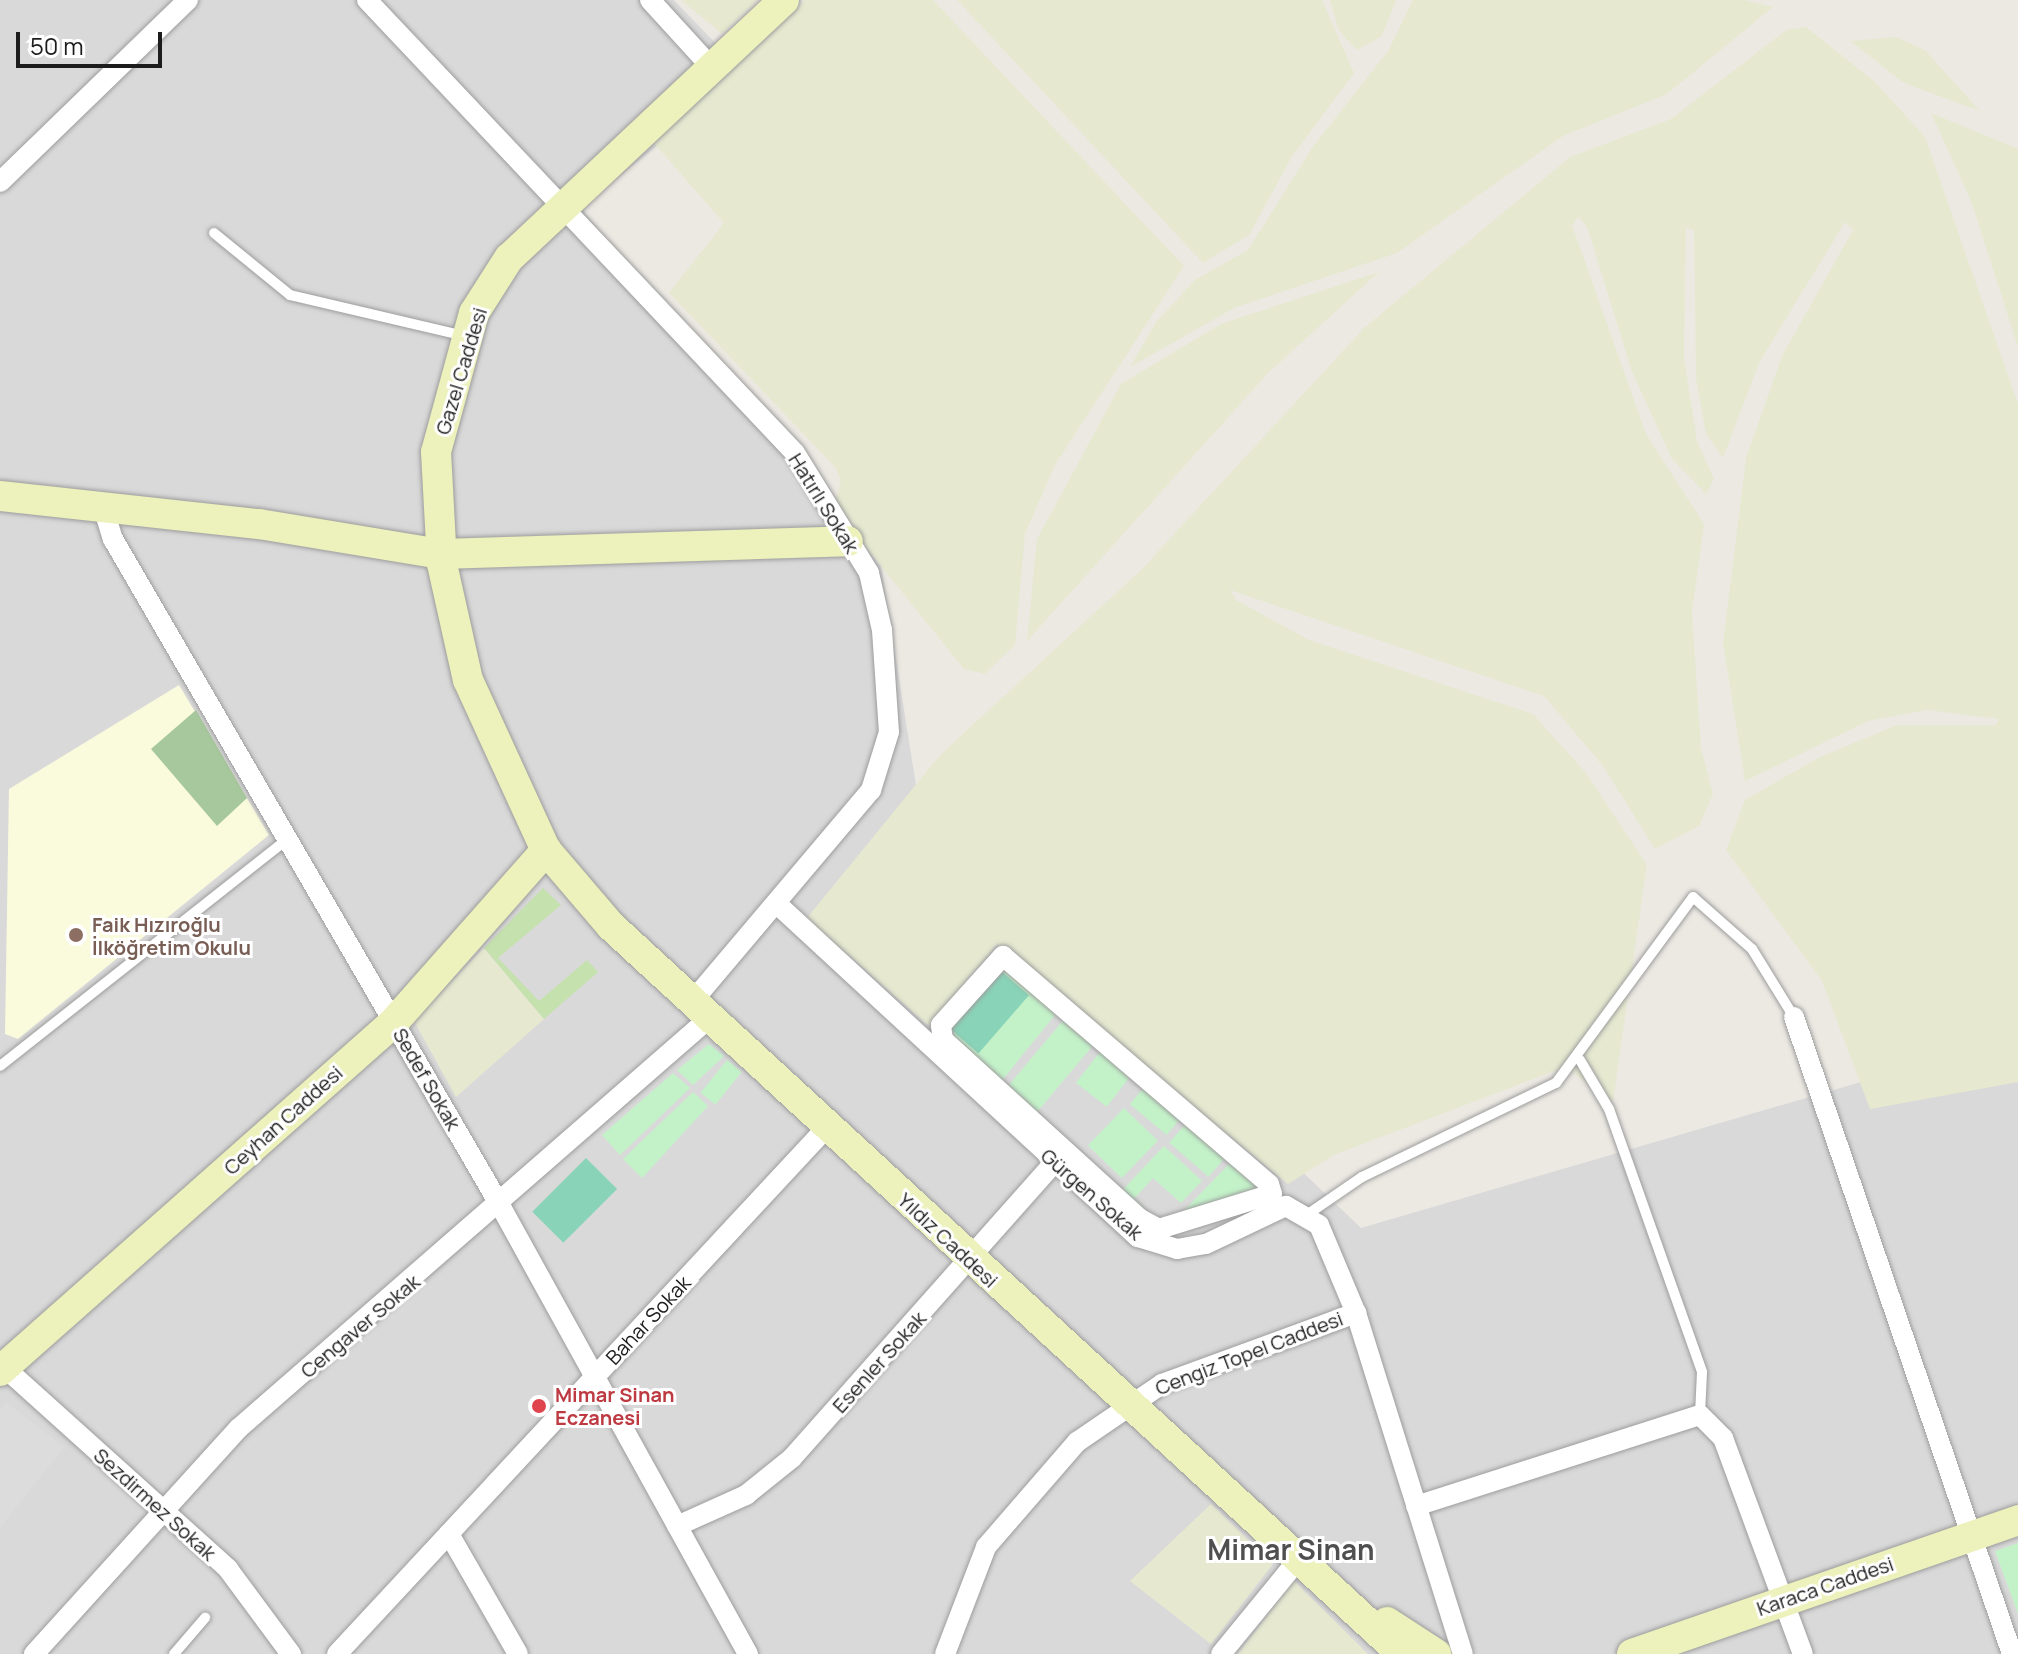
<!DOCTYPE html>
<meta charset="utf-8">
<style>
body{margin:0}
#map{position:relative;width:2018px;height:1654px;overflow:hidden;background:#ece9e3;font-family:Manrope,sans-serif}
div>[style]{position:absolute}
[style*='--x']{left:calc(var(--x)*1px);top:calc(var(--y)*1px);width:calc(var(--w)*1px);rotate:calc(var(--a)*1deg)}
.residential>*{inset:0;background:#dad9d9}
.education>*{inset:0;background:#fafbdd}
.farmland>*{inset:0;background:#e6e9d0}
.grass>*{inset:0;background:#c5e1ae}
.forest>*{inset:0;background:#a7c79c}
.park>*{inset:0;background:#c3f2c9;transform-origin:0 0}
.pitch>*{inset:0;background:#89d3b8;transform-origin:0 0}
.parking>*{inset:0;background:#dcdcdc}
.roads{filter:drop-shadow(0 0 2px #9d9d9d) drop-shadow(0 0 2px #9d9d9d)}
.lane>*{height:10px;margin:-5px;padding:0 5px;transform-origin:5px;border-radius:5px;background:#fff}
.street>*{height:20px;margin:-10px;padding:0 10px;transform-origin:10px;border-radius:10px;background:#fff}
.secondary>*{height:30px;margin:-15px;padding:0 15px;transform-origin:15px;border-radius:15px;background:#edf1bb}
.dots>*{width:22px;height:22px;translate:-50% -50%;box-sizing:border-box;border:4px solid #fff;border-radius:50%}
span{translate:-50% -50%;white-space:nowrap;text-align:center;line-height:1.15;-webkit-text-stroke:6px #fff;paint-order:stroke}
.street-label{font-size:20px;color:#1c1c1c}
.education-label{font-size:20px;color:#785e54;font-weight:700}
.left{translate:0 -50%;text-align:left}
.health-label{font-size:20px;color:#be3a42;font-weight:700}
.district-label{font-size:28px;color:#4f4f4f;font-weight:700}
.scale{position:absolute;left:16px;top:32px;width:146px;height:36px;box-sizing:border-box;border:4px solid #1c1c1c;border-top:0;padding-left:10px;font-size:24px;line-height:28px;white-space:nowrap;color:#1c1c1c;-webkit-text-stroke:6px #fff;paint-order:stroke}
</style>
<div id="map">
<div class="residential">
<div style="clip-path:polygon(0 0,674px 0,745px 74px,581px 208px,881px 565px,919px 804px,1361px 1228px,2018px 1036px,2018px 1654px,0 1654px)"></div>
</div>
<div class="education">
<div style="clip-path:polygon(179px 685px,269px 835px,18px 1039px,5px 1034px,9px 789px)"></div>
</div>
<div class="farmland">
<div style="clip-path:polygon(681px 0,758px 0,722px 34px)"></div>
<div style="clip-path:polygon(805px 0,933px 0,1184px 266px,1055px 465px,1025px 534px,1015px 645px,985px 674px,964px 669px,834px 508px,841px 480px,835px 467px,669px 293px,724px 223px,652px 141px)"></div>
<div style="clip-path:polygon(957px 0,1322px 0,1354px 73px,1291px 158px,1249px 235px,1203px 263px)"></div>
<div style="clip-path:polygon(1330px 0,1396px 0,1382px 36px,1357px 50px,1339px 31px)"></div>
<div style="clip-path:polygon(1413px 0,1744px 0,1773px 7px,1667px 94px,1563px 136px,1397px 253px,1234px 308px,1130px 367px,1156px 322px,1195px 280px,1248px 250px,1312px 148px,1388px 51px)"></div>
<div style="clip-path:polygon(1806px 27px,1875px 82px,1925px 137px,2018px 404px,2018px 1082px,1870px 1109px,1822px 981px,1726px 850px,1745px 800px,1818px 758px,1897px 725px,1996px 725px,1999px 719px,1927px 710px,1868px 721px,1745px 781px,1723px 643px,1746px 458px,1782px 356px,1853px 230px,1845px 222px,1759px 363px,1723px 458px,1706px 434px,1696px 379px,1694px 230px,1686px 227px,1684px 357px,1697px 441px,1714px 479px,1706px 494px,1672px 459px,1632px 372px,1587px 227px,1578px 217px,1572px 225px,1646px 434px,1704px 524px,1692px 612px,1701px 748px,1713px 794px,1699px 826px,1655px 849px,1603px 766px,1544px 696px,1230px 590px,1236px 600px,1309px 640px,1533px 714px,1586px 773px,1647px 865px,1613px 1102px,1565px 1067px,1334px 1155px,1288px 1184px,997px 944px,929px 1026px,807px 918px,941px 754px,1141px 570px,1364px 328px,1570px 157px,1671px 119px,1786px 30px)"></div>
<div style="clip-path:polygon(1896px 37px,1925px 50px,1980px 111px,1904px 83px,1850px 41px)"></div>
<div style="clip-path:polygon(1931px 113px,2018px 149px,2018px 347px,1971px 201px)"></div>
<div style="clip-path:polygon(1379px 272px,1268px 373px,1027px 641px,1037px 539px,1121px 384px,1221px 324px)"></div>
<div style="clip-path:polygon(484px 948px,544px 1019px,456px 1097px,414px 1021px)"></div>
<div style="clip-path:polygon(1211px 1504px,1273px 1564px,1211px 1644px,1130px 1581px)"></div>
<div style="clip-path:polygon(1294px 1581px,1368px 1654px,1238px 1654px)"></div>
</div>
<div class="grass">
<div style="clip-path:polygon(543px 888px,561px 905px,498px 958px,539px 1001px,587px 960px,598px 972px,544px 1019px,484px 948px)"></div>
</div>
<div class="forest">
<div style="clip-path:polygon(196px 710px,247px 798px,217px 826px,151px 749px)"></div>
</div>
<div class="park">
<div style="clip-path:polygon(1001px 961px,1060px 1009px,999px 1084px,949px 1040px)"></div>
<div style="left:1066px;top:1017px;width:39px;height:96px;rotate:40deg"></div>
<div style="clip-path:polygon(709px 1044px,724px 1056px,693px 1085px,677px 1070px)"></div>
<div style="left:1103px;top:1048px;width:39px;height:44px;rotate:38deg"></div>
<div style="left:727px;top:1060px;width:19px;height:42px;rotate:39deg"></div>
<div style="clip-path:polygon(673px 1073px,690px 1088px,620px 1155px,602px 1135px)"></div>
<div style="left:1146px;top:1085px;width:48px;height:25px;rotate:40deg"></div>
<div style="clip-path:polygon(693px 1092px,708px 1106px,642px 1178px,623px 1159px)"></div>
<div style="left:1124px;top:1108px;width:47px;height:52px;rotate:44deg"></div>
<div style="left:1189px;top:1120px;width:52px;height:30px;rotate:41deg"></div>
<div style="clip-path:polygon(1164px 1146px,1202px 1181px,1181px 1203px,1153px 1178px,1134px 1199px,1158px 1220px,1117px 1196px)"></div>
<div style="clip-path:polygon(1233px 1160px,1269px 1190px,1174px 1221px)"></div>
<div style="clip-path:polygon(2018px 1543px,2018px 1614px,1995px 1551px)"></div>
</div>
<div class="pitch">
<div style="left:1001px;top:971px;width:37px;height:77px;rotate:41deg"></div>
<div style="left:586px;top:1158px;width:44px;height:76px;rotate:45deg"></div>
</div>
<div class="parking">
<div style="clip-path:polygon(6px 1402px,64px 1447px,0 1528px,0 1411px)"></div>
</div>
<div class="roads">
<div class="lane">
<div style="--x:214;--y:233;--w:98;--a:39.2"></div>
<div style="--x:290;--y:295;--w:180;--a:13.2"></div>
<div style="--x:1580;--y:1060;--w:57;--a:59.4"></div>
<div style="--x:1609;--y:1109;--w:279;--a:70.5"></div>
<div style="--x:1702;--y:1372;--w:43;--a:92.7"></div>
<div style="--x:0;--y:1066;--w:366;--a:-38.3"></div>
<div style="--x:1308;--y:1214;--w:65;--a:-34.4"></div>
<div style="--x:1362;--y:1177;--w:216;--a:-25.9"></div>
<div style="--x:1556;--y:1083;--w:231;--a:-53.6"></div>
<div style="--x:1693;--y:897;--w:79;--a:41.4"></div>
<div style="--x:1752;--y:949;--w:80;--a:58.3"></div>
<div style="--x:174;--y:1654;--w:48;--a:-49.3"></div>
</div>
<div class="street">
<div style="--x:367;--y:0;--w:623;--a:46.63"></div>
<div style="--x:795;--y:453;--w:141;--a:58.3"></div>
<div style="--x:869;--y:573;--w:58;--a:77.2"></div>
<div style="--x:882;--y:630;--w:102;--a:86.1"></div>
<div style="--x:889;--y:732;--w:61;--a:107.2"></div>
<div style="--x:871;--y:790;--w:279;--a:130.2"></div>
<div style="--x:650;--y:0;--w:92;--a:47.6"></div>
<div style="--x:0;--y:182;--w:262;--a:-44.1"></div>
<div style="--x:103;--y:507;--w:34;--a:73"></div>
<div style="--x:113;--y:539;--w:773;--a:59.85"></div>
<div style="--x:501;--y:1207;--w:511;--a:61.08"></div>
<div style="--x:778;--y:905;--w:490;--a:42.7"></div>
<div style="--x:1138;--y:1237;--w:41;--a:17.1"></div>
<div style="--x:1177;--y:1249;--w:29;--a:-10"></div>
<div style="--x:1206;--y:1244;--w:89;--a:-25.4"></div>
<div style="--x:1286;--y:1206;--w:38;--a:30"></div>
<div style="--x:1319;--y:1225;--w:95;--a:67.2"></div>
<div style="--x:1356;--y:1313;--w:357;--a:72.6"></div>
<div style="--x:1003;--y:956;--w:350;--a:40.6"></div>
<div style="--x:1269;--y:1184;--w:10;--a:73"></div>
<div style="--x:1272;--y:1194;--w:118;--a:162.8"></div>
<div style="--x:1159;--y:1229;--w:21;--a:-152"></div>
<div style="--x:1140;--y:1219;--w:266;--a:-137.7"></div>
<div style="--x:943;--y:1040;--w:15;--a:-98"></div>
<div style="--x:941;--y:1025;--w:93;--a:-48.1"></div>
<div style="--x:1794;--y:1017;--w:673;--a:71.11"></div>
<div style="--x:4;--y:1367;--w:302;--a:42"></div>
<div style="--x:228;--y:1569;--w:106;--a:53.5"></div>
<div style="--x:1416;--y:1506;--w:298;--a:-17.8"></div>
<div style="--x:1700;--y:1415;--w:33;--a:45"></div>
<div style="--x:1723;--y:1438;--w:230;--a:69.7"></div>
<div style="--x:677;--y:1526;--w:76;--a:-24.2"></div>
<div style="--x:746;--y:1495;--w:59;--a:-38.8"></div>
<div style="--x:792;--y:1458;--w:408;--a:-48.4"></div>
<div style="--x:449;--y:1534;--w:138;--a:60.1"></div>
<div style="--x:34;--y:1654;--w:305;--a:-47.8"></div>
<div style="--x:239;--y:1428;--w:621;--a:-41.08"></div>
<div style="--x:337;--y:1654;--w:720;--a:-47.08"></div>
<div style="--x:945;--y:1654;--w:115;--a:-69"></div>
<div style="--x:986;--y:1547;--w:139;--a:-49.1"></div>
<div style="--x:1077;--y:1442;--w:103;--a:-34.3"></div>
<div style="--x:1162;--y:1384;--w:207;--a:-20.1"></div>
<div style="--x:1221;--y:1654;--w:120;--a:-50.7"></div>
</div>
<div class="secondary">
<div style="--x:784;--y:0;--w:377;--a:136.8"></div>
<div style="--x:509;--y:258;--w:65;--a:122.5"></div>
<div style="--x:474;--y:313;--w:144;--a:105.3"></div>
<div style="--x:436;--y:452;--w:112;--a:86.9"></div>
<div style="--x:442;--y:564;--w:119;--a:77.4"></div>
<div style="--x:468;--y:680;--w:187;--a:65.4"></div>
<div style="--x:546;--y:850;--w:100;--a:49.5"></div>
<div style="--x:611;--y:926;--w:1075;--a:42.63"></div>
<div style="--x:0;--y:496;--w:261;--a:6.2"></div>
<div style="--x:259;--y:524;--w:184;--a:9.4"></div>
<div style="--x:441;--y:554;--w:407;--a:-1.8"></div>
<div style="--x:0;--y:1371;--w:526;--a:-41.53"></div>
<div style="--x:394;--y:1022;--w:230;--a:-48.5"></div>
<div style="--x:1387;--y:1622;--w:59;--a:33.1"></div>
<div style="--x:1632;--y:1654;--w:409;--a:-19.1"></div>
</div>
</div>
<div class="dots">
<div style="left:76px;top:935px;background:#8d6e63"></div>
<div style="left:539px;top:1406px;background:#e0444e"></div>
</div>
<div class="street-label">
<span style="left:461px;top:371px;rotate:-73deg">Gazel Caddesi</span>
<span style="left:824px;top:503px;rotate:58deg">Hatırlı Sokak</span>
<span style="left:427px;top:1079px;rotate:60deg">Sedef Sokak</span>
<span style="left:283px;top:1120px;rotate:-42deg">Ceyhan Caddesi</span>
<span style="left:1092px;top:1194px;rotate:41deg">Gürgen Sokak</span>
<span style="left:948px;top:1240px;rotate:43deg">Yıldız Caddesi</span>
<span style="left:648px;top:1320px;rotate:-47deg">Bahar Sokak</span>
<span style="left:360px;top:1326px;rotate:-40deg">Cengaver Sokak</span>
<span style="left:1249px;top:1353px;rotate:-21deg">Cengiz Topel Caddesi</span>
<span style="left:879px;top:1362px;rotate:-48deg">Esenler Sokak</span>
<span style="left:155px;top:1504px;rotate:42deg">Sezdirmez Sokak</span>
<span style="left:1825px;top:1586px;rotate:-19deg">Karaca Caddesi</span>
</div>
<div class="education-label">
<span class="left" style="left:92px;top:936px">Faik Hızıroğlu<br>İlköğretim Okulu</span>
</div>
<div class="health-label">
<span class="left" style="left:555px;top:1406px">Mimar Sinan<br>Eczanesi</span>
</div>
<div class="district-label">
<span style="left:1291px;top:1549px">Mimar Sinan</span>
</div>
<div class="scale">50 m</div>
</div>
